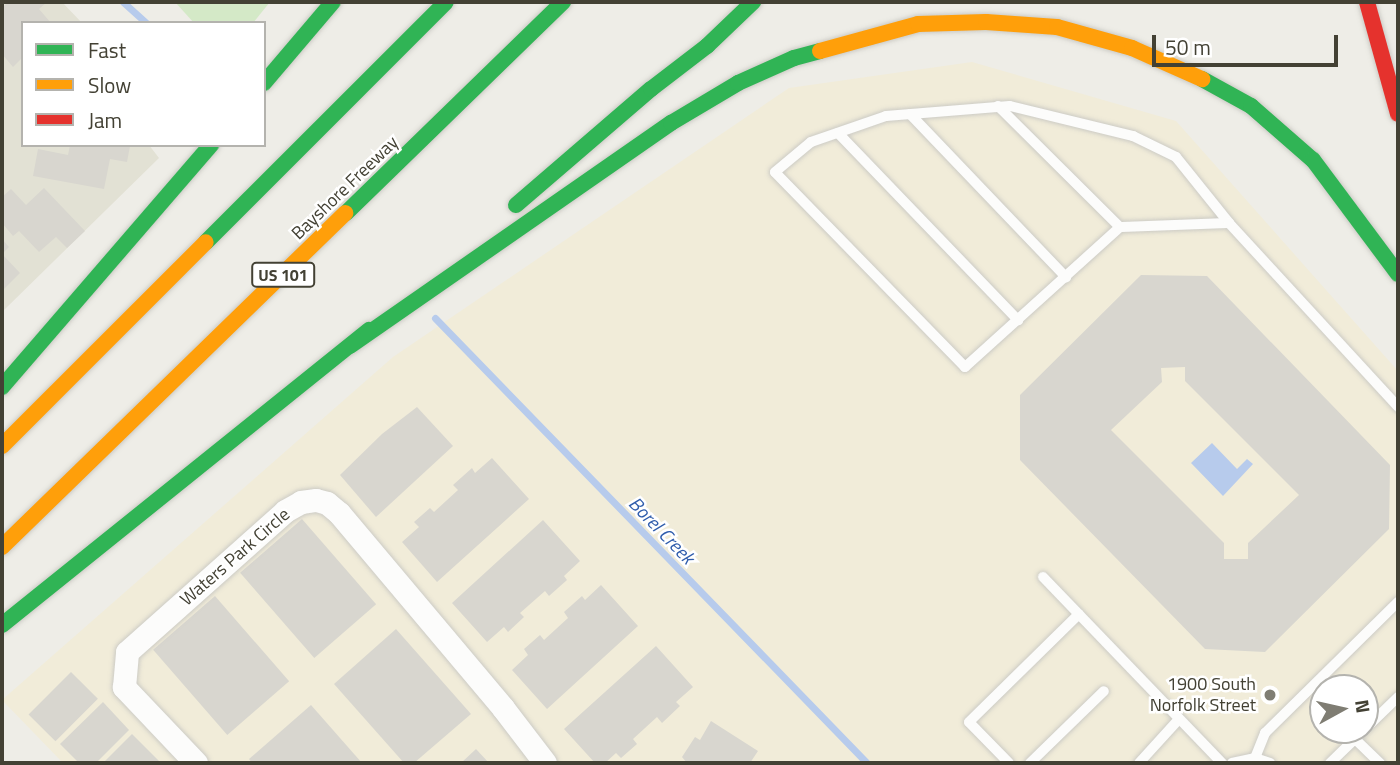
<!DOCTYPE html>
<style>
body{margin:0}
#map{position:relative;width:1400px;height:765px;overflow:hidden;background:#eeede7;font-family:"Titillium Web",sans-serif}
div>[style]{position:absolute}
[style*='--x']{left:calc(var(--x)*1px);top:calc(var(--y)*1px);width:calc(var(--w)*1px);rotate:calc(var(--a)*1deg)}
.residential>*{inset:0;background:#e2e1d4}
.commercial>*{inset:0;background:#f1ecd9}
.green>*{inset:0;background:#d4e9c7}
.water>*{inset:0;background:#b7cbec}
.stream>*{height:7px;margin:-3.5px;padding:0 3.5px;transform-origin:3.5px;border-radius:3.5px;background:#b7cbec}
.building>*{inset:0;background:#d8d6cf;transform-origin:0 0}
.roads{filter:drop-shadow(0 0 2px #cccbc5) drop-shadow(0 0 2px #cccbc5)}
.lane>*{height:10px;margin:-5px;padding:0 5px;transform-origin:5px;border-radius:5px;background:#fcfcfb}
.street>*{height:23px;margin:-11.5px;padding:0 11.5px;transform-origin:11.5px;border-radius:11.5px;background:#fcfcfb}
.fast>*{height:16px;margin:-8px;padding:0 8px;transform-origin:8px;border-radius:8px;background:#30b455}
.slow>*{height:16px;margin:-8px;padding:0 8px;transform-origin:8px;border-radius:8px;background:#ff9f0a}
.jam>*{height:16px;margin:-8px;padding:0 8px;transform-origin:8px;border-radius:8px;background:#e5322d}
.dots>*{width:19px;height:19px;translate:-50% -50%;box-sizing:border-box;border:4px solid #fff;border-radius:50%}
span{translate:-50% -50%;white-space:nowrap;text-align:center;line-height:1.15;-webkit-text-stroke:5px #fff;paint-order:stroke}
.shield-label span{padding:2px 5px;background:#fff;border:2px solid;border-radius:5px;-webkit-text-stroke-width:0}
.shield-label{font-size:16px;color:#434134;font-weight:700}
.street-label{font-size:18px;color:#434134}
.poi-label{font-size:18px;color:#434134}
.right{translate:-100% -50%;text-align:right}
.water-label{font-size:19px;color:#305dac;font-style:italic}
.frame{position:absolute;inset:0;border:4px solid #434134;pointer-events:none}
.legend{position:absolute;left:21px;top:21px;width:245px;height:126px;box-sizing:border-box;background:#fff;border:2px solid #b4b3ae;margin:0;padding:9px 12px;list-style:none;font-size:21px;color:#434134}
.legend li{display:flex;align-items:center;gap:14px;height:35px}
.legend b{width:35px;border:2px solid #b4b3ae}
.north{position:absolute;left:1309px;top:674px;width:70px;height:70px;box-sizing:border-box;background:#fff;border:2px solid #b4b3ae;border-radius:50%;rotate:82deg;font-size:19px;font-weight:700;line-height:28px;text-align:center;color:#434134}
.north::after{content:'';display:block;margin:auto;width:24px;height:32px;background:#7f7d73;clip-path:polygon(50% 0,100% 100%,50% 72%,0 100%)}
.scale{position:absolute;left:1152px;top:35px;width:186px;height:32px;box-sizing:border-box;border:4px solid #434134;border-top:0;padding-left:9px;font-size:21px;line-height:24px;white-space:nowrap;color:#434134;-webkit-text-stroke:5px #fff;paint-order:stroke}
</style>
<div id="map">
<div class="residential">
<div style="clip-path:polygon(2px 2px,62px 2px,82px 23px,23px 23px,23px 145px,149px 145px,159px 158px,2px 312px)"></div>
</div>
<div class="commercial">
<div style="clip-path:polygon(evenodd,972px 62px,1176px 121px,1398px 371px,1398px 763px,63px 763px,2px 700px,393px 357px,789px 88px,972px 62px,1323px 688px,1365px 688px,1365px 730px,1323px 730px,1323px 688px)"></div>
</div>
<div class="green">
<div style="clip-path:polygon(175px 2px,270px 2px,253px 23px,194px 23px)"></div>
</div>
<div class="water">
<div style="clip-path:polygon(1212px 443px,1237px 469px,1247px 459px,1253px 464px,1223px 496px,1191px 463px)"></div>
</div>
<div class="stream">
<div style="--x:123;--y:2;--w:31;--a:42"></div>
<div style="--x:435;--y:318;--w:620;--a:45.85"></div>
</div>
<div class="building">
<div style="clip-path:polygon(8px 2px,47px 2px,39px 9px,51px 23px,23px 23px,23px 57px,13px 67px,2px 54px,2px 8px)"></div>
<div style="clip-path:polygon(70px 145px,127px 145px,130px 146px,127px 162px,110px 159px,104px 189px,33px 176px,38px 149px,68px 155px)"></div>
<div style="clip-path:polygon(44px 188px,85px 231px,67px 248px,56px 237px,39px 252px,19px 231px,13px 236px,2px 223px,2px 197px,11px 189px,26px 205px)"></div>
<div style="clip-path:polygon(2px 239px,9px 247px,2px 254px,20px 273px,2px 291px)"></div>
<div style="clip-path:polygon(evenodd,1141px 275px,1207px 276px,1390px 465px,1389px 529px,1265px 652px,1205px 649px,1020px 460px,1020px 395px,1141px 275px,1185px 367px,1185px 381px,1299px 495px,1248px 543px,1248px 559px,1224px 559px,1224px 543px,1111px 430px,1162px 382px,1161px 368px,1185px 367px)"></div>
<div style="clip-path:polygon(417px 407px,453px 446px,376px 517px,340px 475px,382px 434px)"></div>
<div style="clip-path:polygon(492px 458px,529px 499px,437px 582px,402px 542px,419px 527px,414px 522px,430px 508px,434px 512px,458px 490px,453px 485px,472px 468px,475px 473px)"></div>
<div style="left:302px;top:519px;width:113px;height:82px;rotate:49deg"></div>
<div style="clip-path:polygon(543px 520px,580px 561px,564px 576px,567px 580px,549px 596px,545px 591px,520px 613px,524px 617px,508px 632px,504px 627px,487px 642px,452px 603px)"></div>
<div style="clip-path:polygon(601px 585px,638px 626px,547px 709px,512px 670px,528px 655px,524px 649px,540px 635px,544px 640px,568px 618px,564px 612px,582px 596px,585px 600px)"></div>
<div style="left:215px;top:596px;width:113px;height:82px;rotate:49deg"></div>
<div style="clip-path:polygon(396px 629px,471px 714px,414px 763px,404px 763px,334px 684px)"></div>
<div style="clip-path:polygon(656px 646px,693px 687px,676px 702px,680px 706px,662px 723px,657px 717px,633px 739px,637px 744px,621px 758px,616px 753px,605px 763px,595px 763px,564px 729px)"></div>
<div style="left:71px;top:672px;width:38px;height:60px;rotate:45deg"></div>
<div style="clip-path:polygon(103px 702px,129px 730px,96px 763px,79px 763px,60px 744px)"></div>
<div style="clip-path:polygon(311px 705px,362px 763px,252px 763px,249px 759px)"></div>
<div style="clip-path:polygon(711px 721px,758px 751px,750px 763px,687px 763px,682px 757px,695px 737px,700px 740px)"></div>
<div style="clip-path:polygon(132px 734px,160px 762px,103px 763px)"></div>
<div style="clip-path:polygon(476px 749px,489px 763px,461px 763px)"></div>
</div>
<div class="roads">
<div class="lane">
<div style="--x:998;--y:106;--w:172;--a:44.8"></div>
<div style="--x:910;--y:114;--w:226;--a:46.3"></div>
<div style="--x:838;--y:133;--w:260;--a:46.1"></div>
<div style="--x:1229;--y:223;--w:109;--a:177.9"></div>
<div style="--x:1120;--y:227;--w:209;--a:137.9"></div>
<div style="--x:965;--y:367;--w:272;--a:-134.3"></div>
<div style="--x:775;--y:172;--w:47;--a:-39.8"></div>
<div style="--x:811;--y:142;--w:79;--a:-19.1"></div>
<div style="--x:886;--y:116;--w:124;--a:-4.6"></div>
<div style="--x:1010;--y:106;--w:127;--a:13.7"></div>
<div style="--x:1133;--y:136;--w:48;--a:26"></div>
<div style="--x:1176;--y:157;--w:85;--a:51.2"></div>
<div style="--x:1229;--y:223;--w:250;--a:47.4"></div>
<div style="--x:1043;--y:577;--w:258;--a:46.1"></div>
<div style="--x:1365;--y:729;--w:46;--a:-44.1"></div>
<div style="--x:1355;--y:739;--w:35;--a:44"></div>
<div style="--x:1255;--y:758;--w:27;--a:-68"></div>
<div style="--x:1265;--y:733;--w:187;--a:-44.6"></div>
<div style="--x:1009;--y:763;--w:57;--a:-134.3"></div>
<div style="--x:969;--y:722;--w:154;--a:-44.5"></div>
<div style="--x:1030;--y:763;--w:103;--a:-44.2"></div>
<div style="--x:1139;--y:763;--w:59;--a:-47.7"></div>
<div style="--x:1232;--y:763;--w:24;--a:-12"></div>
<div style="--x:1255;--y:758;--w:16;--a:18"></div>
<div style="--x:1330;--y:763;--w:47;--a:-44.1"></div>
</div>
<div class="street">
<div style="--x:196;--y:763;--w:105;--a:-133.5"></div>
<div style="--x:124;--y:687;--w:35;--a:-85"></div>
<div style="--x:127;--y:652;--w:212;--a:-41.7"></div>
<div style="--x:285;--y:511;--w:18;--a:-29"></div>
<div style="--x:301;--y:502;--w:15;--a:-8"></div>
<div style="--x:316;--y:500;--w:11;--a:15"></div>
<div style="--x:327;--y:503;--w:16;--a:40"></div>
<div style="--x:339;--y:513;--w:255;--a:49.9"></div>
<div style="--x:503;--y:708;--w:69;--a:52.6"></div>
</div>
<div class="fast">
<div style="--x:1202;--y:79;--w:56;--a:28.9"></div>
<div style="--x:1251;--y:106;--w:82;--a:41.1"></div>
<div style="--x:1313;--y:160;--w:142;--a:53.3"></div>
<div style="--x:264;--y:83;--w:106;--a:-49.6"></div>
<div style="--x:516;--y:205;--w:178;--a:-40.7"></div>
<div style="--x:651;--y:89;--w:71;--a:-37.5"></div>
<div style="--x:707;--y:46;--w:64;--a:-43.7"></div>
<div style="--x:346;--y:213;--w:303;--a:-44.2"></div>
<div style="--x:206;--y:242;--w:339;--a:-45"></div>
<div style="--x:350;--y:346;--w:391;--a:-34.8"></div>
<div style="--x:671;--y:123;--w:78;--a:-30.8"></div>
<div style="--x:738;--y:83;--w:61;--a:-24.1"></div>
<div style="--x:794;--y:58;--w:27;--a:-15"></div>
<div style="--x:2;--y:387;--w:320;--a:-49.2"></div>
<div style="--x:2;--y:625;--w:471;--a:-38.8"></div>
</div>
<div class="slow">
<div style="--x:820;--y:51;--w:102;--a:-15.4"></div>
<div style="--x:918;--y:24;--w:68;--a:-1.7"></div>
<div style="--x:986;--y:22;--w:71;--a:4"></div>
<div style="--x:1057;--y:27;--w:78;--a:15.6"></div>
<div style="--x:1132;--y:48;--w:77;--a:23.9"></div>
<div style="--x:2;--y:446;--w:288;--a:-45"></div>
<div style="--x:2;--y:547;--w:479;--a:-44.2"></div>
</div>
<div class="jam">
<div style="--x:1367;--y:2;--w:116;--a:74.5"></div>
</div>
</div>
<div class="dots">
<div style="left:1270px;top:695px;background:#7f7d73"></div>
</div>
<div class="shield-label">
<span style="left:283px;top:275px">US 101</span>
</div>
<div class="street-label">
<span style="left:345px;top:188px;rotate:-44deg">Bayshore Freeway</span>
<span style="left:235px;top:557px;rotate:-41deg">Waters Park Circle</span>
</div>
<div class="poi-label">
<span class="right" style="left:1256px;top:695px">1900 South<br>Norfolk Street</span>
</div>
<div class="water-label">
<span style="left:662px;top:530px;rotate:46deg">Borel Creek</span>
</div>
<div class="frame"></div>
<ul class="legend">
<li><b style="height:9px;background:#30b455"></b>Fast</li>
<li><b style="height:9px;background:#ff9f0a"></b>Slow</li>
<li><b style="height:9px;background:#e5322d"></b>Jam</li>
</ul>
<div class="north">N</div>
<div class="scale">50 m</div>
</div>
